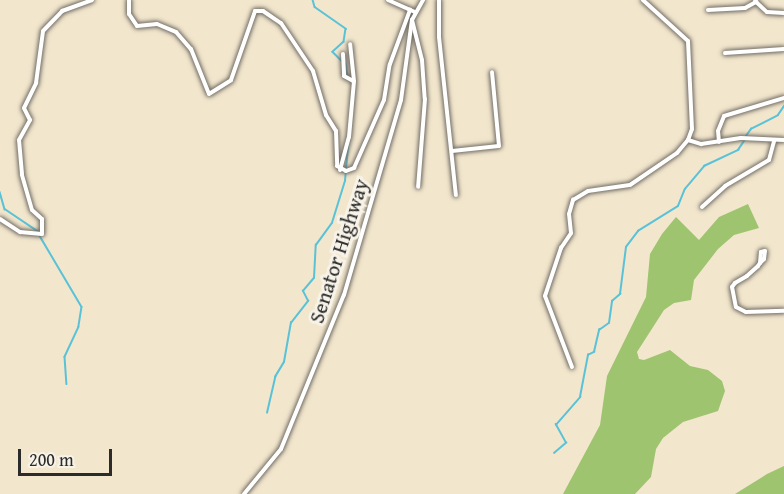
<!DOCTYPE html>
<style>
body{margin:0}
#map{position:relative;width:784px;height:494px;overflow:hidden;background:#f2e6cd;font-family:"Gentium Book Plus",serif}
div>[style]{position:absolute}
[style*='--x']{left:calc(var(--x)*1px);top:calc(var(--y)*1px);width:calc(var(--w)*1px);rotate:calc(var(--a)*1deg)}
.green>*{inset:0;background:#9ec46f}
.stream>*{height:1.5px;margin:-0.75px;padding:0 0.75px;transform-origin:0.75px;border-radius:0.75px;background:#5ac2d7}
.roads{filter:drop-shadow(0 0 2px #716c64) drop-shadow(0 0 2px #716c64)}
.minor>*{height:4px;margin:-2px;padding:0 2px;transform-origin:2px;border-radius:2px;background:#fff}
span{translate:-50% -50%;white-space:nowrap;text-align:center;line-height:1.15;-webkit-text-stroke:6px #f7f3e8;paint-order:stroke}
.street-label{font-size:21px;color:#2b2b2b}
.scale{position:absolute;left:18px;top:449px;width:94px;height:27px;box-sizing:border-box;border:3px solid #2b2b2b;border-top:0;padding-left:8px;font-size:18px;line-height:21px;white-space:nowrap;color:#2b2b2b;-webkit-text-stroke:4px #f7f3e8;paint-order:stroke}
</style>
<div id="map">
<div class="green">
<div style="clip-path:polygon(748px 204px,759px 228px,734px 235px,718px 249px,694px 280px,691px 300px,674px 303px,664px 310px,637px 352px,639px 359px,644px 360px,670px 350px,690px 366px,708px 370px,722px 381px,725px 391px,718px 411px,683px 422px,663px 438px,656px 449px,651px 477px,635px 494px,563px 494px,600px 425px,607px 376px,646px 297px,650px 254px,662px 234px,676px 217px,699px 240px,719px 217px)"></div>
<div style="clip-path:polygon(784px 466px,784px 494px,735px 494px,767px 474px)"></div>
</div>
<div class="stream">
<div style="--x:313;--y:0;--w:7;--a:74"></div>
<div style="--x:315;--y:7;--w:38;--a:35"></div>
<div style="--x:346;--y:29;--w:13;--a:99"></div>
<div style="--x:344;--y:42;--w:15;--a:138"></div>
<div style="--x:333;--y:52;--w:13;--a:45"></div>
<div style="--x:346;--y:63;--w:13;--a:81"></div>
<div style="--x:746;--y:136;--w:9;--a:-54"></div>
<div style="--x:751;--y:129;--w:30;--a:-27"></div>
<div style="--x:778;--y:115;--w:11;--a:-56"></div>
<div style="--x:0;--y:192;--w:18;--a:74"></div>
<div style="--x:5;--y:209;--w:40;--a:34"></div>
<div style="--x:40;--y:236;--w:82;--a:59.4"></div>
<div style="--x:82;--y:307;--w:20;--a:99"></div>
<div style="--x:79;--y:327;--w:33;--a:115"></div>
<div style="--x:65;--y:357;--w:27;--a:86"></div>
<div style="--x:267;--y:413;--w:37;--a:-77"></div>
<div style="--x:275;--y:377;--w:17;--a:-59"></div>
<div style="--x:284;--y:362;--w:40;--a:-80"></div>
<div style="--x:291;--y:323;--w:28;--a:-52"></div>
<div style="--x:308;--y:301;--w:11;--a:-117"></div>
<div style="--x:303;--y:291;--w:17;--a:-50"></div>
<div style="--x:314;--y:278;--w:33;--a:-87"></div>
<div style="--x:316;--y:245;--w:27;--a:-54"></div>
<div style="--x:332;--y:223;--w:44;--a:-72.8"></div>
<div style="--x:345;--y:181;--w:36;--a:-85"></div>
<div style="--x:554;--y:453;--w:16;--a:-40"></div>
<div style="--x:566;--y:443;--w:21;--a:-119"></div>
<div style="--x:556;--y:425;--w:37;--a:-49"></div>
<div style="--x:580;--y:397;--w:43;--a:-79.2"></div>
<div style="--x:588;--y:355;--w:7;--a:-27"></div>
<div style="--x:594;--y:352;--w:23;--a:-77"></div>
<div style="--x:599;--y:330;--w:12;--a:-35"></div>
<div style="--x:609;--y:323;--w:22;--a:-82"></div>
<div style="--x:612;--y:301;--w:11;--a:-41"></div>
<div style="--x:620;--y:294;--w:47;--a:-82.7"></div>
<div style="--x:626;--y:247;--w:20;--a:-53"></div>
<div style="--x:638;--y:231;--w:47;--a:-32"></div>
<div style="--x:678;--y:206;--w:18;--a:-68"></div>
<div style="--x:685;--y:189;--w:30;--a:-50"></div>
<div style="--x:704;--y:166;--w:38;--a:-25"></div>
<div style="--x:738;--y:150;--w:11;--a:-56"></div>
</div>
<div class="roads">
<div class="minor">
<div style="--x:129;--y:0;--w:14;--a:90"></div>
<div style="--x:129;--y:14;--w:14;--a:56"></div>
<div style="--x:137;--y:26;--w:20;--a:-6"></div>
<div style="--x:157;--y:24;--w:21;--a:23"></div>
<div style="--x:176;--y:32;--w:23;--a:49"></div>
<div style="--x:191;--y:49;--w:48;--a:68.2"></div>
<div style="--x:209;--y:94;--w:26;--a:-32"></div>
<div style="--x:231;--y:80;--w:73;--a:-70.8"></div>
<div style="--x:255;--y:11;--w:8;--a:0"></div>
<div style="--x:263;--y:11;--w:22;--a:34"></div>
<div style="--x:281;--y:23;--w:58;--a:56.3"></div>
<div style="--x:313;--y:71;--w:46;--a:73.5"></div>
<div style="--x:326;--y:115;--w:19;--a:58"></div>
<div style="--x:336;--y:131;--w:35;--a:88"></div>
<div style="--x:337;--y:166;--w:10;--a:29"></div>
<div style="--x:346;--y:171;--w:9;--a:-21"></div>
<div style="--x:354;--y:168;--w:74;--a:-66.2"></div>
<div style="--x:384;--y:100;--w:36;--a:-81"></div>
<div style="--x:390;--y:64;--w:58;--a:-69.7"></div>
<div style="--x:388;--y:0;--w:30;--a:24"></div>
<div style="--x:439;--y:0;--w:37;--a:90"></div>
<div style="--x:439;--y:37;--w:159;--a:83.9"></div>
<div style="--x:755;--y:1;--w:16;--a:43"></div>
<div style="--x:767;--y:12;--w:17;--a:3"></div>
<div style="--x:708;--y:10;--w:37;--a:-3"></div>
<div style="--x:745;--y:8;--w:13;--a:-29"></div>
<div style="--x:412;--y:20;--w:41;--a:76"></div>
<div style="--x:422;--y:60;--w:39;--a:86"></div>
<div style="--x:425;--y:99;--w:88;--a:94.5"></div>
<div style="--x:725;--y:53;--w:59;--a:-3.9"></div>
<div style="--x:343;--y:54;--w:22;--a:87"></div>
<div style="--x:344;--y:76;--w:10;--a:29"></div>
<div style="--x:688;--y:140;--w:14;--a:17"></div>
<div style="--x:701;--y:144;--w:40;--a:-8.5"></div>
<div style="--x:741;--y:138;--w:43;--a:2.7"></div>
<div style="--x:719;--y:142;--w:11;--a:-95"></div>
<div style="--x:718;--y:131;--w:16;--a:-68"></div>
<div style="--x:724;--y:116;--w:63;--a:-16.7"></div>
<div style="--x:452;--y:151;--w:47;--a:-6.1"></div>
<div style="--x:499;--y:146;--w:74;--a:-95.4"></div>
<div style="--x:340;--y:170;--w:34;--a:-75"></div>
<div style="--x:349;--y:137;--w:56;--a:-84.9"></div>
<div style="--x:354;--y:81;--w:37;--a:-96"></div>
<div style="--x:702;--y:207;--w:31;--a:-42"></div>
<div style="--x:725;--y:186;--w:51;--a:-30.6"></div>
<div style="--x:769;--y:160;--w:20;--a:-75"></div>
<div style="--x:0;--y:219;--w:24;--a:33"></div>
<div style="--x:20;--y:232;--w:22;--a:5"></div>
<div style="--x:42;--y:234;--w:15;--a:-90"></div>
<div style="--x:42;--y:219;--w:13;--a:-138"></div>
<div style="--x:32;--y:210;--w:37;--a:-106"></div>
<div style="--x:22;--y:174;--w:34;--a:-95"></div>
<div style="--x:19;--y:140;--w:23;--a:-61"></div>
<div style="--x:30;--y:120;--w:13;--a:-117"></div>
<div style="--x:24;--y:108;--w:28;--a:-64"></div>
<div style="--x:36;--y:83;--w:52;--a:-82.3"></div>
<div style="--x:43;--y:31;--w:28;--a:-46"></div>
<div style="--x:62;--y:11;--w:32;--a:-20"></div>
<div style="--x:760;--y:263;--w:11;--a:-85"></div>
<div style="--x:761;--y:252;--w:4;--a:-14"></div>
<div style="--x:765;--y:251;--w:8;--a:97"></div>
<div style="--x:764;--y:259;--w:6;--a:135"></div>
<div style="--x:760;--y:263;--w:4;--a:124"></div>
<div style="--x:758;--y:266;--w:15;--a:138"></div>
<div style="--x:747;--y:276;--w:14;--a:150"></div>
<div style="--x:735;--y:283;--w:5;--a:127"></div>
<div style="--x:732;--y:287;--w:20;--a:79"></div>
<div style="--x:736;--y:307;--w:11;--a:27"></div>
<div style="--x:746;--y:312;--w:38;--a:-2"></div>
<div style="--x:572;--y:367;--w:76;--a:-110.8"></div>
<div style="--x:545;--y:296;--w:51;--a:-71.6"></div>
<div style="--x:561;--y:248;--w:18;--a:-56"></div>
<div style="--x:571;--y:233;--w:19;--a:-96"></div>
<div style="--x:569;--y:214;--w:15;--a:-74"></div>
<div style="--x:573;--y:200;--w:17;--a:-31"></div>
<div style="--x:588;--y:191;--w:42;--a:-8.1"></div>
<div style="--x:630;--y:185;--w:57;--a:-34.2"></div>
<div style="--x:677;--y:153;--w:17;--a:-50"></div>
<div style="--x:688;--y:140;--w:12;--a:-70"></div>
<div style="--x:692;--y:129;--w:88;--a:-92.6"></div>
<div style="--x:688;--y:41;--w:61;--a:-137.7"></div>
<div style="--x:244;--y:494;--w:58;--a:-50.6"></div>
<div style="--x:281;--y:449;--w:166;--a:-67.8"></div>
<div style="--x:344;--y:295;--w:203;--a:-73.7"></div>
<div style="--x:401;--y:100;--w:81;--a:-82.2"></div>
<div style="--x:412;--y:20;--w:23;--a:-61"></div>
</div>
</div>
<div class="street-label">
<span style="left:339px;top:251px;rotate:-72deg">Senator Highway</span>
</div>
<div class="scale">200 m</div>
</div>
